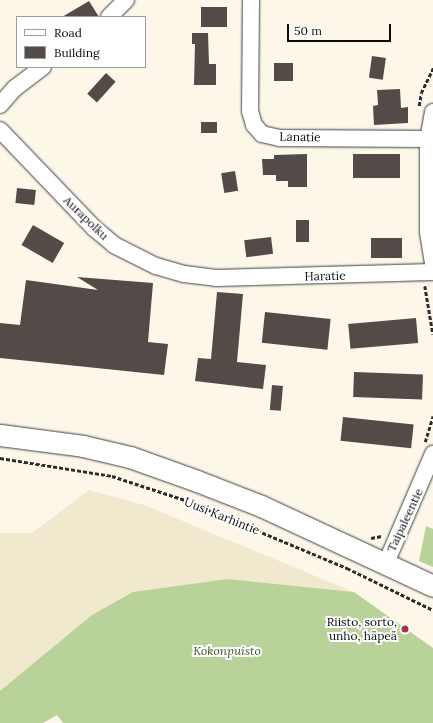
<!DOCTYPE html>
<meta charset="utf-8">
<style>
body{margin:0}
#map{position:relative;width:433px;height:723px;overflow:hidden;background:#fdf7ea;font-family:Lora,serif}
div>[style]{position:absolute}
[style*='--x']{left:calc(var(--x)*1px);top:calc(var(--y)*1px);width:calc(var(--w)*1px);rotate:calc(var(--a)*1deg)}
.farmland>*{inset:0;background:#f0e9cd}
.forest>*{inset:0;background:#b9d299}
.building>*{inset:0;background:#524b48;transform-origin:0 0}
.path>*{height:2.5px;margin-top:-1.25px;transform-origin:0;background:repeating-linear-gradient(90deg,#2d2d2d 0 4px,transparent 0 6px)}
.roads{filter:drop-shadow(0 0 1px #3e3e3e) drop-shadow(0 0 1px #3e3e3e)}
.minor>*{height:16px;margin:-8px;padding:0 8px;transform-origin:8px;border-radius:8px;background:#fff}
.tertiary>*{height:21px;margin:-10.5px;padding:0 10.5px;transform-origin:10.5px;border-radius:10.5px;background:#fff}
.dots>*{width:11px;height:11px;translate:-50% -50%;box-sizing:border-box;border:2px solid #fff;border-radius:50%}
span{translate:-50% -50%;white-space:nowrap;text-align:center;line-height:1.15;-webkit-text-stroke:4px #fff;paint-order:stroke}
.street-label{font-size:12px;color:#0b0b0b}
.poi-label{font-size:12px;color:#0b0b0b}
.right{translate:-100% -50%;text-align:right}
.park-label{font-size:12px;color:#355b23;font-style:italic}
.legend{position:absolute;left:16px;top:16px;width:130px;height:52px;box-sizing:border-box;background:#fff;border:1px solid #9d9d9d;margin:0;padding:5px 7px;list-style:none;font-size:12px;color:#0b0b0b}
.legend li{display:flex;align-items:center;gap:8px;height:20px}
.legend b{width:20px;border:1px solid #9d9d9d}
.scale{position:absolute;left:287px;top:24px;width:104px;height:18px;box-sizing:border-box;border:2px solid #0b0b0b;border-top:0;padding-left:5px;font-size:12px;line-height:14px;white-space:nowrap;color:#0b0b0b;-webkit-text-stroke:3px #fff;paint-order:stroke}
</style>
<div id="map">
<div class="farmland">
<div style="clip-path:polygon(89px 490px,144px 505px,354px 592px,228px 579px,0 691px,0 533px,32px 533px)"></div>
</div>
<div class="forest">
<div style="clip-path:polygon(426px 526px,433px 529px,433px 567px,419px 561px)"></div>
<div style="clip-path:polygon(228px 579px,354px 592px,433px 648px,433px 723px,63px 723px,57px 715px,43px 723px,0 723px,0 691px,92px 615px,133px 592px)"></div>
</div>
<div class="building">
<div style="clip-path:polygon(89px 1px,99px 17px,62px 17px)"></div>
<div style="left:201px;top:7px;width:26px;height:20px"></div>
<div style="clip-path:polygon(192px 33px,208px 33px,209px 64px,216px 64px,216px 85px,194px 85px,195px 44px,192px 44px)"></div>
<div style="left:372px;top:56px;width:14px;height:22px;rotate:8deg"></div>
<div style="left:274px;top:63px;width:19px;height:18px"></div>
<div style="left:106px;top:73px;width:13px;height:28px;rotate:42deg"></div>
<div style="clip-path:polygon(400px 89px,401px 108px,408px 107px,408px 123px,374px 125px,373px 106px,378px 105px,377px 90px)"></div>
<div style="left:201px;top:122px;width:16px;height:11px"></div>
<div style="clip-path:polygon(307px 154px,307px 187px,288px 187px,288px 181px,276px 181px,276px 175px,263px 175px,262px 159px,274px 159px,274px 155px)"></div>
<div style="left:400px;top:154px;width:24px;height:47px;rotate:90deg"></div>
<div style="left:235px;top:171px;width:20px;height:14px;rotate:81deg"></div>
<div style="left:17px;top:188px;width:19px;height:15px;rotate:6deg"></div>
<div style="left:296px;top:220px;width:13px;height:22px"></div>
<div style="left:33px;top:225px;width:36px;height:23px;rotate:30deg"></div>
<div style="left:271px;top:237px;width:17px;height:27px;rotate:83deg"></div>
<div style="left:371px;top:238px;width:31px;height:20px"></div>
<div style="clip-path:polygon(77px 277px,153px 283px,148px 342px,168px 344px,164px 375px,0 358px,0 323px,20px 325px,26px 280px,98px 290px)"></div>
<div style="clip-path:polygon(217px 292px,243px 294px,237px 362px,266px 365px,263px 389px,195px 381px,198px 358px,211px 359px)"></div>
<div style="left:265px;top:312px;width:66px;height:31px;rotate:6deg"></div>
<div style="left:416px;top:318px;width:25px;height:68px;rotate:85deg"></div>
<div style="left:354px;top:372px;width:69px;height:25px;rotate:2deg"></div>
<div style="left:272px;top:385px;width:11px;height:25px;rotate:5deg"></div>
<div style="left:343px;top:417px;width:71px;height:24px;rotate:6deg"></div>
</div>
<div class="path">
<div style="--x:419;--y:106;--w:13;--a:-81"></div>
<div style="--x:421;--y:93;--w:28;--a:-64"></div>
<div style="--x:425;--y:286;--w:49;--a:80.5"></div>
<div style="--x:425;--y:442;--w:27;--a:-73"></div>
<div style="--x:0;--y:458;--w:113;--a:9.1"></div>
<div style="--x:112;--y:476;--w:77;--a:18.2"></div>
<div style="--x:185;--y:500;--w:176;--a:22.8"></div>
<div style="--x:347;--y:568;--w:96;--a:26"></div>
<div style="--x:371;--y:538;--w:11;--a:-10"></div>
</div>
<div class="roads">
<div class="minor">
<div style="--x:251;--y:0;--w:111;--a:90.5"></div>
<div style="--x:250;--y:111;--w:15;--a:74"></div>
<div style="--x:254;--y:125;--w:12;--a:48"></div>
<div style="--x:262;--y:134;--w:17;--a:13"></div>
<div style="--x:279;--y:138;--w:149;--a:0.4"></div>
<div style="--x:109;--y:17;--w:24;--a:-45"></div>
<div style="--x:0;--y:105;--w:23;--a:-49"></div>
<div style="--x:15;--y:88;--w:35;--a:-37"></div>
<div style="--x:433;--y:112;--w:27;--a:100"></div>
<div style="--x:428;--y:139;--w:93;--a:90"></div>
<div style="--x:428;--y:232;--w:32;--a:81"></div>
<div style="--x:0;--y:130;--w:136;--a:46.2"></div>
<div style="--x:94;--y:228;--w:26;--a:40"></div>
<div style="--x:114;--y:245;--w:47;--a:26.6"></div>
<div style="--x:156;--y:266;--w:29;--a:16"></div>
<div style="--x:184;--y:274;--w:32;--a:7"></div>
<div style="--x:216;--y:278;--w:217;--a:-1.6"></div>
<div style="--x:386;--y:563;--w:119;--a:-66.7"></div>
</div>
<div class="tertiary">
<div style="--x:0;--y:435;--w:84;--a:7.5"></div>
<div style="--x:83;--y:446;--w:48;--a:13.2"></div>
<div style="--x:130;--y:457;--w:71;--a:19.7"></div>
<div style="--x:197;--y:481;--w:69;--a:21.3"></div>
<div style="--x:261;--y:506;--w:190;--a:24.9"></div>
</div>
</div>
<div class="dots">
<div style="left:405px;top:629px;background:#ab3246"></div>
</div>
<div class="street-label">
<span style="left:300px;top:137px;rotate:1deg">Lanatie</span>
<span style="left:86px;top:218px;rotate:44deg">Aurapolku</span>
<span style="left:325px;top:276px;rotate:-1deg">Haratie</span>
<span style="left:222px;top:516px;rotate:22deg">Uusi Karhintie</span>
<span style="left:405px;top:520px;rotate:-65deg">Taipaleentie</span>
</div>
<div class="poi-label">
<span class="right" style="left:397px;top:629px">Riisto, sorto,<br>unho, häpeä</span>
</div>
<div class="park-label">
<span style="left:227px;top:651px">Kokonpuisto</span>
</div>
<ul class="legend">
<li><b style="height:5px;background:#fff"></b>Road</li>
<li><b style="height:11px;background:#524b48"></b>Building</li>
</ul>
<div class="scale">50 m</div>
</div>
